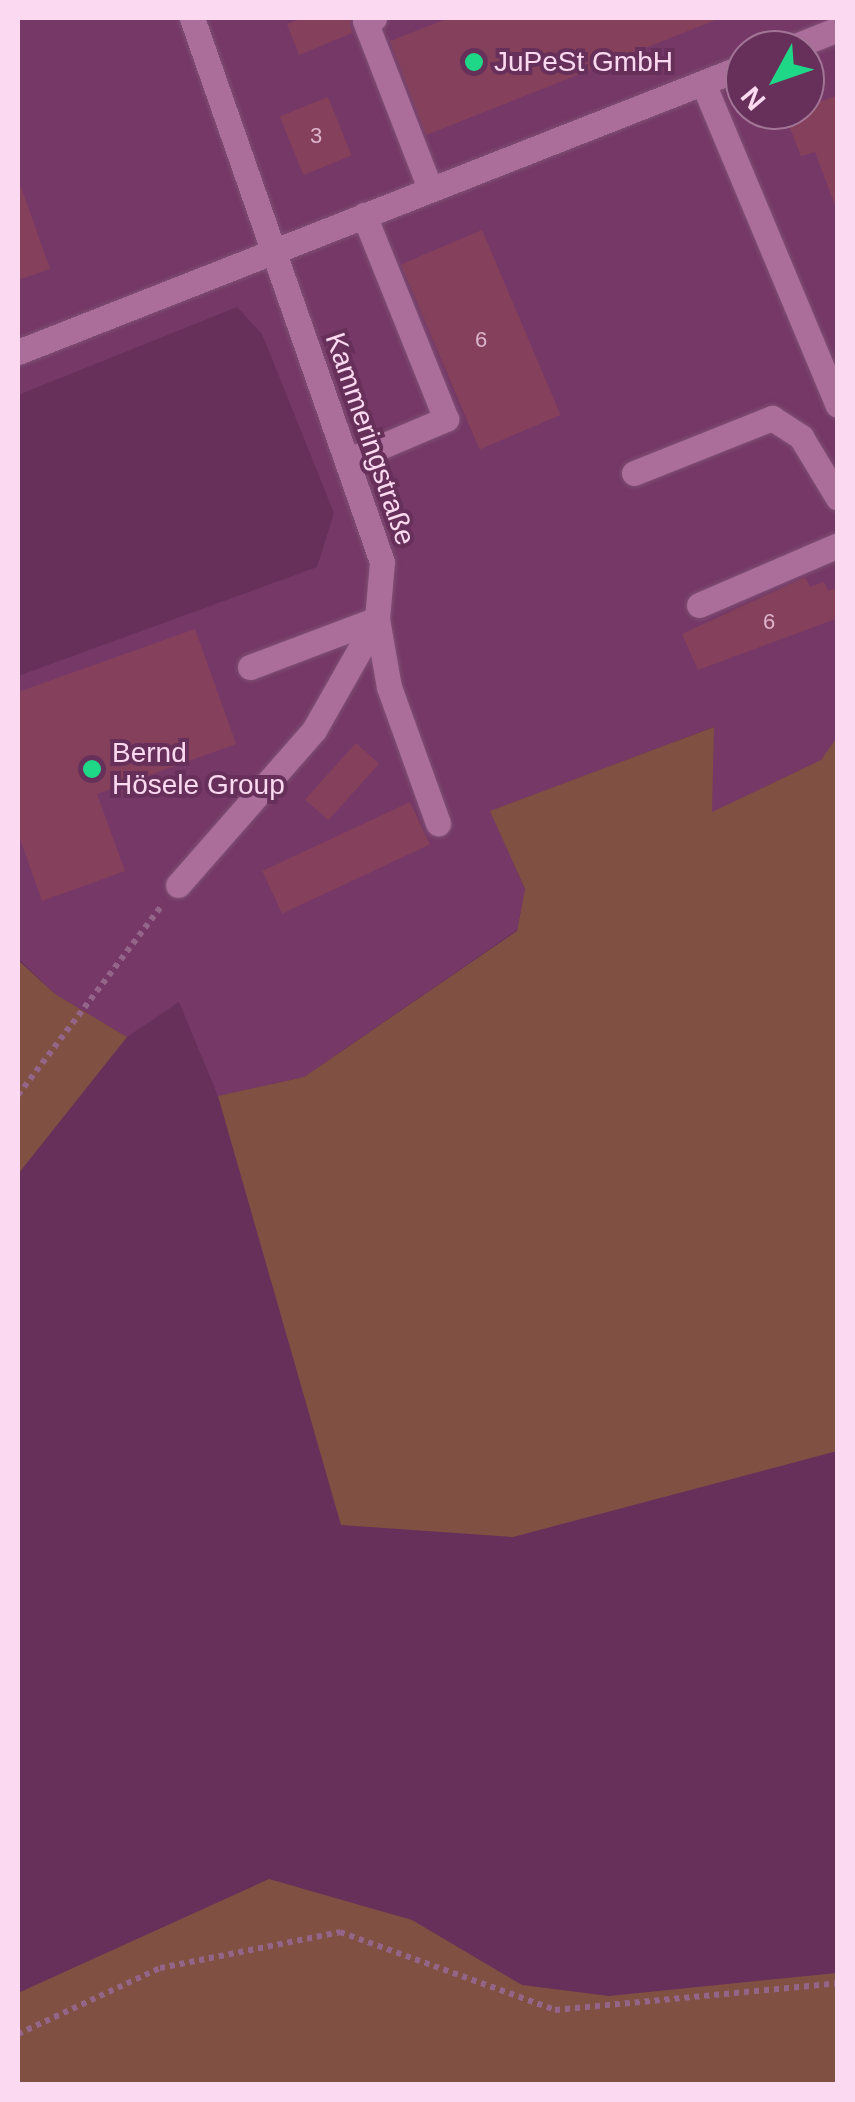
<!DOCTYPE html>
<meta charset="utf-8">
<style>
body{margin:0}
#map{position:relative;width:855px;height:2102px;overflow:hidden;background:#67305a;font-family:Arial,sans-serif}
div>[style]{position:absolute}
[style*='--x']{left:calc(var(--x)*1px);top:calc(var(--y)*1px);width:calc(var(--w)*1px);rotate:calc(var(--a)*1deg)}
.built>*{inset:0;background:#763867}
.green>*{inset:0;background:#805042}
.building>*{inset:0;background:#85415b;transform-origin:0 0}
.path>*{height:6px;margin-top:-3px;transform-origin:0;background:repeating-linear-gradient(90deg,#956589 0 5px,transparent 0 10px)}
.roads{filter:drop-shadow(0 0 2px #7f5074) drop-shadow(0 0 2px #7f5074)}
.minor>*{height:25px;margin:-12.5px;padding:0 12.5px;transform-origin:12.5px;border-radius:12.5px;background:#ab6e9b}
.dots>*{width:28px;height:28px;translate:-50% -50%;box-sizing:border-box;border:5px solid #67305a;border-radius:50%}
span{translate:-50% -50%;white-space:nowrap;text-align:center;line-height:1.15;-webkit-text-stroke:8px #67305a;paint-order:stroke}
.number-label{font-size:22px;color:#deb3cc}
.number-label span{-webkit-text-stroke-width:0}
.poi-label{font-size:28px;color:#fbd9f1}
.left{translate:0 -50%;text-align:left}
.street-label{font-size:28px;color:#fbd9f1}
.frame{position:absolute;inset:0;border:20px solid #fbd9f1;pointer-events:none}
.north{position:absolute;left:725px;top:30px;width:100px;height:100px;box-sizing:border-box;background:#67305a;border:2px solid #a27496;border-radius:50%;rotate:230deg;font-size:28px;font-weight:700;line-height:40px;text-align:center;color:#fbd9f1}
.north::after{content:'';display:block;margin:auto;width:35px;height:45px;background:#1fd887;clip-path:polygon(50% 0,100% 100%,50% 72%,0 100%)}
</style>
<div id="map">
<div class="built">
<div style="clip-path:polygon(evenodd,18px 18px,837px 18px,837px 737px,821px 760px,711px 813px,713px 727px,491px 811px,525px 890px,517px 930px,304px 1077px,218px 1096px,179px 1002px,127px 1037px,55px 994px,18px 958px,18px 676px,317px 567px,334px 513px,262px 334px,237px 307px,18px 395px,18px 18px,745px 50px,805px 50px,805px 110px,745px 110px,745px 50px)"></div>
</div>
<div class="green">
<div style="clip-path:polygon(714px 727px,712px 812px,821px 760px,837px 737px,837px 1451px,513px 1537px,341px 1525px,218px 1096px,304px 1077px,517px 931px,525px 889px,490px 811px)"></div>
<div style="clip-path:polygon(18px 960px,55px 994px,127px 1037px,18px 1174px)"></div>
<div style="clip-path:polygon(269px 1879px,412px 1920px,522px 1985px,609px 1996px,837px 1973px,837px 2084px,18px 2084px,18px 1993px)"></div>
</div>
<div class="building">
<div style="clip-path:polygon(303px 18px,349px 18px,352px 33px,299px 55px,287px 24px)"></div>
<div style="clip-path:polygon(449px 18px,718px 18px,718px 19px,426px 135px,390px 41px)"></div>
<div style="clip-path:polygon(838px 95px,838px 204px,835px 205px,815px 152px,801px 156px,785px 115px)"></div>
<div style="left:328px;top:97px;width:63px;height:52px;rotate:68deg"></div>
<div style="clip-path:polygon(21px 187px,50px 269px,18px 280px,18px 188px)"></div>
<div style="left:482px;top:230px;width:201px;height:88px;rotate:67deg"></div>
<div style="clip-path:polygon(805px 577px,810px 587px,824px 582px,828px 591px,838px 587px,838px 618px,698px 670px,682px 634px)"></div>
<div style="clip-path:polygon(195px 629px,236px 744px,97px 794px,125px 871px,42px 901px,18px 833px,18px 692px)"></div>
<div style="left:356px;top:743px;width:31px;height:76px;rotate:42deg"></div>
<div style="left:410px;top:802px;width:47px;height:163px;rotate:65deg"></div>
</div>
<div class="path">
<div style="--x:18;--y:1095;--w:238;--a:-52.8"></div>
<div style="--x:18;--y:2034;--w:157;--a:-24.9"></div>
<div style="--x:160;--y:1968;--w:184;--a:-11.3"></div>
<div style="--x:340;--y:1932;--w:229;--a:19.9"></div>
<div style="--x:555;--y:2010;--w:284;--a:-5.4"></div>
</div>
<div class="roads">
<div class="minor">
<div style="--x:374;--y:18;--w:9;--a:162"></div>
<div style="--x:365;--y:21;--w:180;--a:68.8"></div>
<div style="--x:785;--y:50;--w:57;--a:-21.6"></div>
<div style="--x:703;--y:83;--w:349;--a:67.3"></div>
<div style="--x:18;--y:352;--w:781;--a:-21.47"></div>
<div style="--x:347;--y:461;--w:108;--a:-23"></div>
<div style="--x:446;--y:419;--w:220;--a:-111.9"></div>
<div style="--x:634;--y:473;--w:149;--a:-21.7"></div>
<div style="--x:772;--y:418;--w:35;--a:33"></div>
<div style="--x:801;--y:437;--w:71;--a:58.8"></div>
<div style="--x:699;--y:605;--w:151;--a:-23.3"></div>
<div style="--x:250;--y:667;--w:136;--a:-20.7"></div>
<div style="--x:377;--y:619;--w:69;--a:80"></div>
<div style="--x:389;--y:687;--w:145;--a:70.2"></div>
<div style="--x:178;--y:885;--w:206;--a:-48.7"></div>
<div style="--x:314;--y:730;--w:128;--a:-60.4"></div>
<div style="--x:377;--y:619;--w:57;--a:-85"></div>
<div style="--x:382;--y:562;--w:576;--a:-109.25"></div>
</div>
</div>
<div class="dots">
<div style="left:474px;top:62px;background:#1fd887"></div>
<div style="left:92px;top:769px;background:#1fd887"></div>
</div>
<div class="number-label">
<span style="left:316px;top:136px">3</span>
<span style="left:481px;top:340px">6</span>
<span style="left:769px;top:622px">6</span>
</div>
<div class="poi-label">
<span class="left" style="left:494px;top:62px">JuPeSt GmbH</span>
<span class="left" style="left:112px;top:769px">Bernd<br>Hösele Group</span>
</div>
<div class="street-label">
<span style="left:370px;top:439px;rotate:71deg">Kammeringstraße</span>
</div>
<div class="frame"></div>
<div class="north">N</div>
</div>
